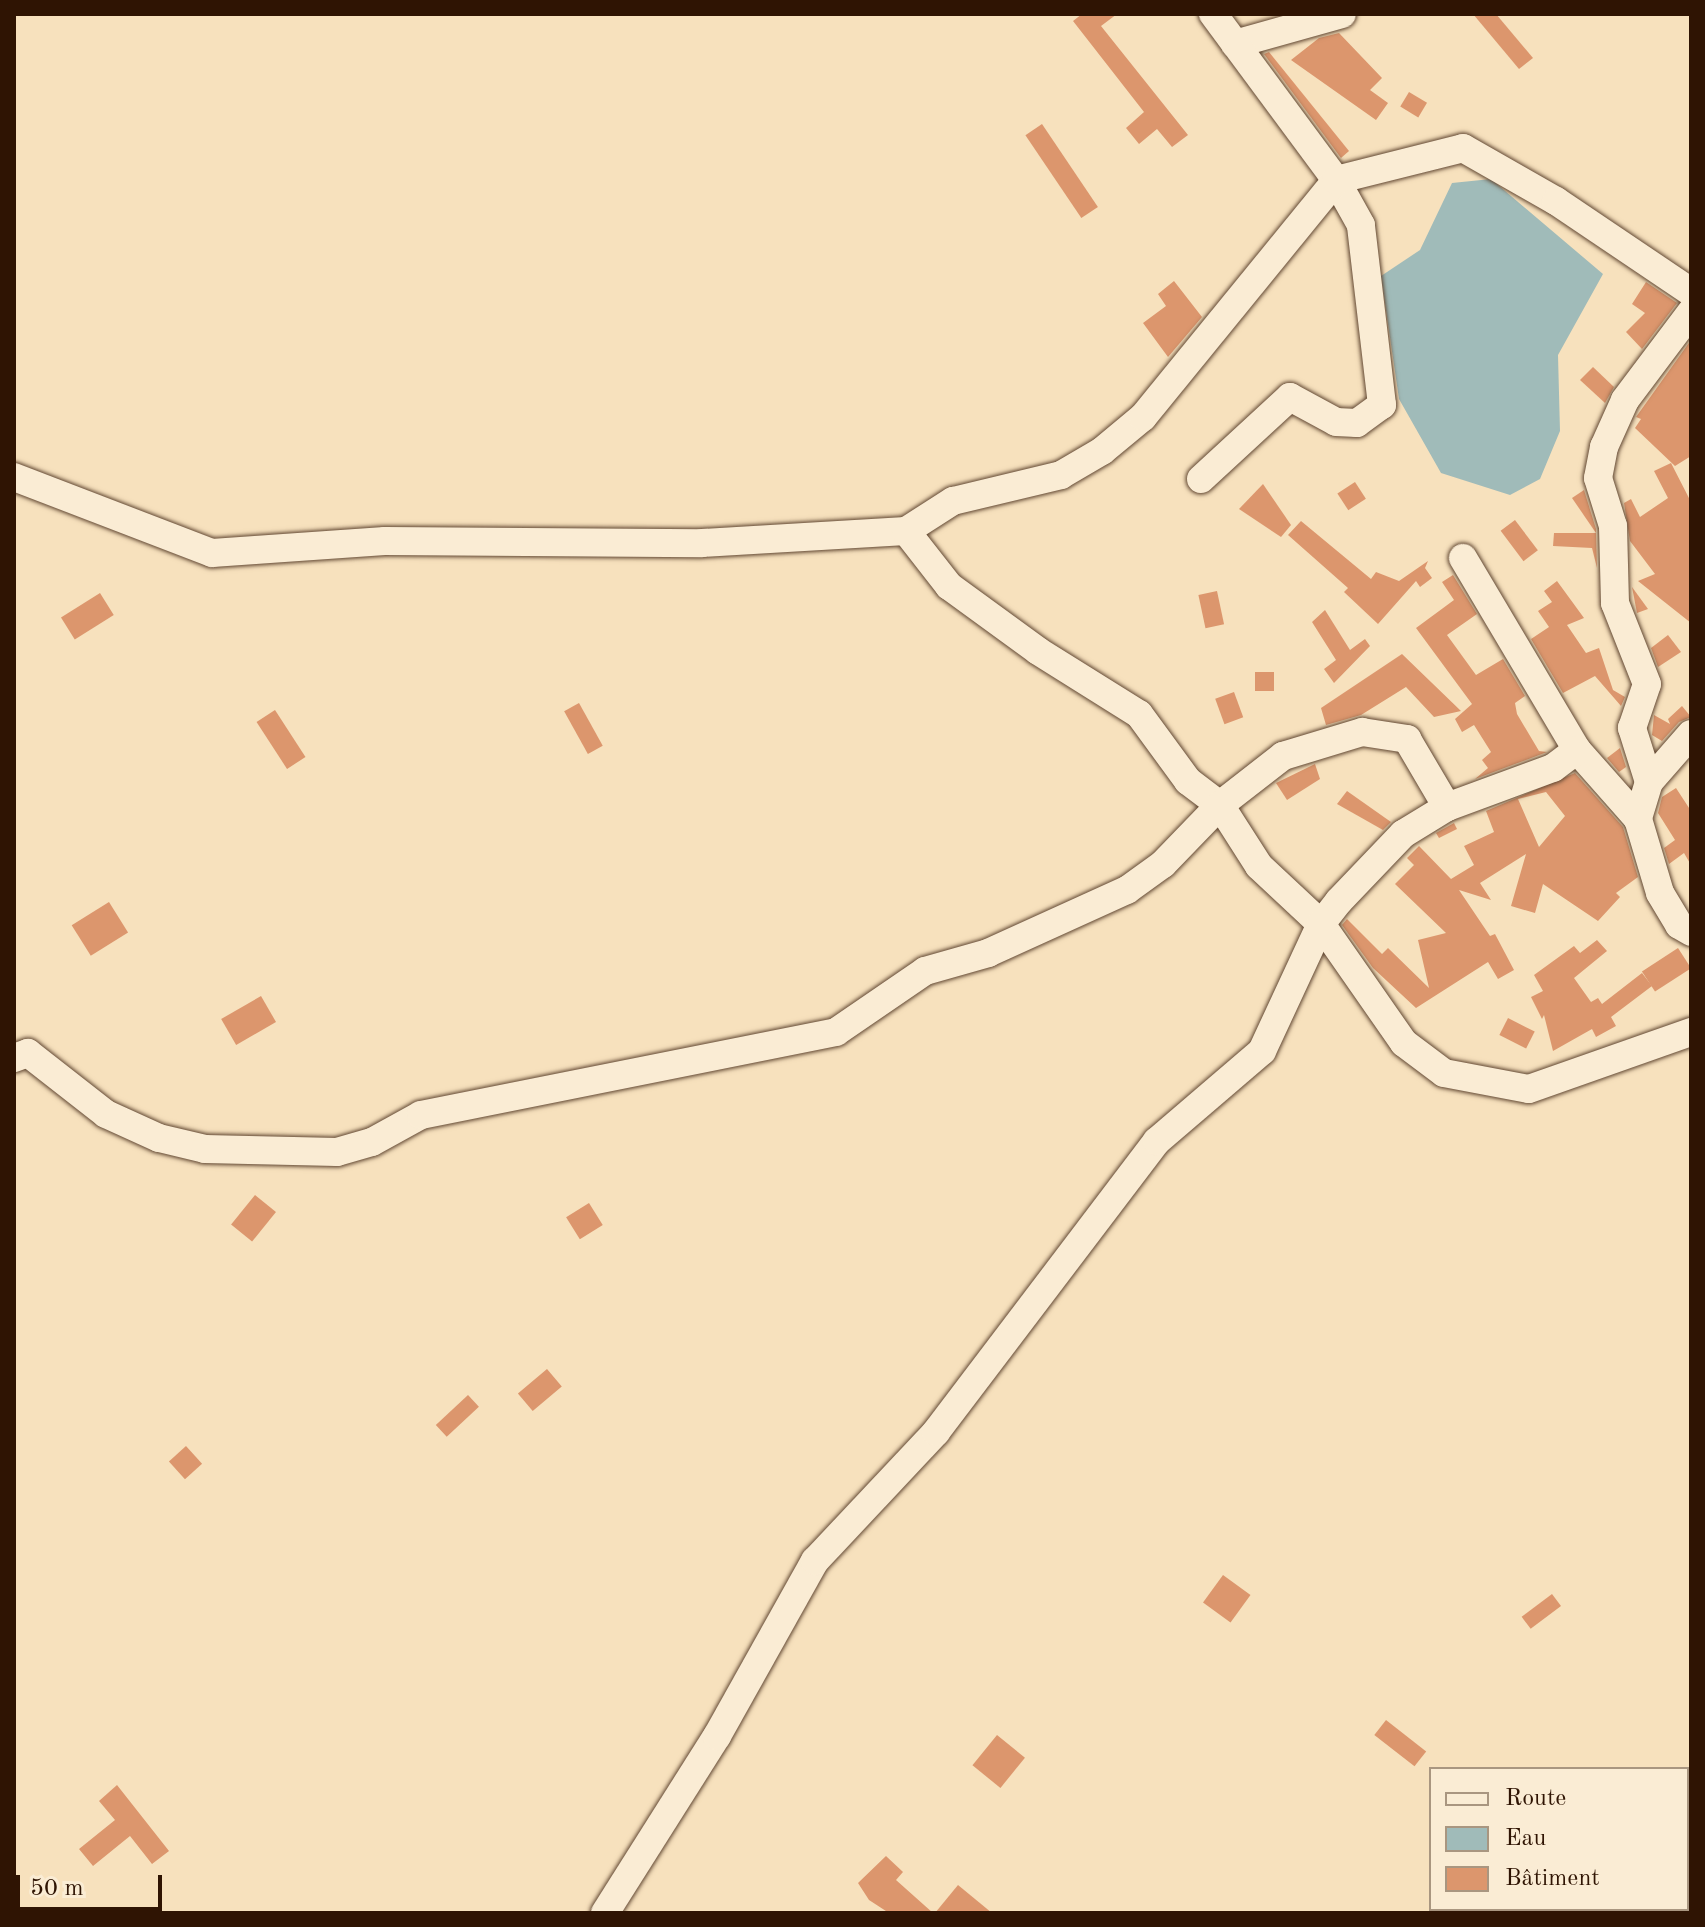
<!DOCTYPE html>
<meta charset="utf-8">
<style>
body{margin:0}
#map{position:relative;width:1705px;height:1927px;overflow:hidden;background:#f7e1bd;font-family:"Old Standard TT",serif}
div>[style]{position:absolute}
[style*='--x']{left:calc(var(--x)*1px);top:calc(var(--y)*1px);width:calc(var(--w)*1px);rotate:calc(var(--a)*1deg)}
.water>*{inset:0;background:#a0bbb9}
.building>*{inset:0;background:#dc966d;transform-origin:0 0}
.roads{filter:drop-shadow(0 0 2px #614732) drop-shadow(0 0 2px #614732)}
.minor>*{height:28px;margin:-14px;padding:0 14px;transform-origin:14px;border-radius:14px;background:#faecd4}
span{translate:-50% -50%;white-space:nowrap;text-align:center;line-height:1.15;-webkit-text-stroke:6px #faecd4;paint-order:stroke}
.frame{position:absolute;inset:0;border:16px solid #2f1403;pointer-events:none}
.legend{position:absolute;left:1429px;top:1767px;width:260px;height:144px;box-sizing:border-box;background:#faecd4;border:2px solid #a99680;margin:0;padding:10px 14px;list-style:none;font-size:24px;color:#2f1403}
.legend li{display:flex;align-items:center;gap:16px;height:40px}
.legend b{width:40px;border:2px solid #a99680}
.scale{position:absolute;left:16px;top:1875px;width:146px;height:36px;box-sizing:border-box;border:4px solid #2f1403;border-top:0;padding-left:10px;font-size:24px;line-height:28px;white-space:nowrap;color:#2f1403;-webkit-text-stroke:6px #faecd4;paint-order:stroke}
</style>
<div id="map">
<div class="water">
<div style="clip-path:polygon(1491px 179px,1603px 274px,1558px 355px,1560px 431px,1540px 479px,1510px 495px,1441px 473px,1399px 399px,1381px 276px,1420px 250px,1452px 183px)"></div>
</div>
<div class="building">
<div style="clip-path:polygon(1082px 14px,1117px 14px,1101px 26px,1188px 135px,1172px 147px,1157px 129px,1139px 144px,1126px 128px,1144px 112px,1073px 21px)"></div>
<div style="clip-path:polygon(1473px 14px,1496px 14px,1533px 58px,1519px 69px)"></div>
<div style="clip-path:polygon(1339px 33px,1382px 78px,1370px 90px,1388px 103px,1376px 120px,1291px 60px,1319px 38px)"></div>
<div style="clip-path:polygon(1269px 52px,1349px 151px,1341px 158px,1264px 54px)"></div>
<div style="left:1409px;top:92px;width:21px;height:17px;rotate:31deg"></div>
<div style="left:1042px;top:124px;width:100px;height:20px;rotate:56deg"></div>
<div style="clip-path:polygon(1174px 281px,1202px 317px,1168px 357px,1143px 323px,1166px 306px,1158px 294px)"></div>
<div style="clip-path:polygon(1646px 282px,1677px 303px,1642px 349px,1626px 332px,1645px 313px,1632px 304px)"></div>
<div style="clip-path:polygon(1691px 340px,1691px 456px,1675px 466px,1635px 428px,1641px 419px,1636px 417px)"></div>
<div style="clip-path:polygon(1593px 367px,1614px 387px,1605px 403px,1580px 380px)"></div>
<div style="clip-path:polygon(1671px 463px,1691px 502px,1691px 623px,1638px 581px,1655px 574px,1630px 541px,1624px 503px,1631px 499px,1640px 517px,1668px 498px,1654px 471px)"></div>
<div style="left:1355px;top:482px;width:20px;height:21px;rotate:57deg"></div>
<div style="clip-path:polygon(1263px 484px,1291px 525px,1281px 537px,1239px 509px)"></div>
<div style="clip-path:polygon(1584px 490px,1596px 529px,1596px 533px,1572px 498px)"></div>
<div style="left:1515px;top:520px;width:38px;height:18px;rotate:53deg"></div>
<div style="clip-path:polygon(1301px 521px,1371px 579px,1376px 572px,1399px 581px,1428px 561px,1425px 568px,1432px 578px,1420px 587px,1416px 581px,1378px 624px,1344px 592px,1348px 588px,1288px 535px)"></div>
<div style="clip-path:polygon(1554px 533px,1596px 533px,1597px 568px,1592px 548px,1553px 546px)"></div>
<div style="clip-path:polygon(1453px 575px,1477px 614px,1447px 635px,1476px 675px,1503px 659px,1525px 696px,1515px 703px,1517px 714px,1539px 751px,1547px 752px,1475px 779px,1488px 768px,1482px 760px,1491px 752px,1474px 725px,1462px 732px,1455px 719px,1472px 704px,1416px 628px,1454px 600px,1442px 582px)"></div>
<div style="clip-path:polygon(1557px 581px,1584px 618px,1567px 625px,1586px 653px,1599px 648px,1613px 690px,1625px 697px,1621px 706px,1595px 676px,1563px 693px,1531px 639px,1549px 627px,1538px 611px,1552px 602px,1544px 591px)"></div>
<div style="clip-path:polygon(1632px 587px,1648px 609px,1637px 613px)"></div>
<div style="left:1217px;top:591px;width:34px;height:19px;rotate:78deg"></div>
<div style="left:100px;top:593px;width:26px;height:46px;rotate:58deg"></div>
<div style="clip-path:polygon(1325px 610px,1350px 650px,1365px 639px,1370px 646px,1334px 683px,1324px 669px,1336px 660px,1312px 622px)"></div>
<div style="clip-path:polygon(1668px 635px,1681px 652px,1658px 667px,1651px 648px)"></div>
<div style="clip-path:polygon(1402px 654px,1461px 711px,1434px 717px,1406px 687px,1361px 715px,1326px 725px,1321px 708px)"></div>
<div style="left:1255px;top:672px;width:19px;height:19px"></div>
<div style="left:1234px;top:692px;width:27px;height:20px;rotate:70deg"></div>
<div style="left:579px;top:703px;width:49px;height:17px;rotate:61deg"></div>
<div style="clip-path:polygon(1682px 706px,1691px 717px,1679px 722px,1662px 741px,1652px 735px,1654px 715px,1670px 724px,1668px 719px)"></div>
<div style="left:275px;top:710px;width:56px;height:22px;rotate:57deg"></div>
<div style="clip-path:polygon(1620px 748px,1626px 767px,1619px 772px,1607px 758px)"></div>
<div style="clip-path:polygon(1315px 764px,1320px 779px,1287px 800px,1276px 783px)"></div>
<div style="clip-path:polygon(evenodd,1575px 773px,1623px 827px,1638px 877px,1616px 893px,1620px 897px,1598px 921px,1543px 884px,1535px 913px,1511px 906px,1526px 854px,1480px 883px,1491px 900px,1459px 890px,1490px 936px,1495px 934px,1514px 970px,1498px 979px,1488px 962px,1416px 1008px,1373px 968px,1342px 925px,1347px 919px,1382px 954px,1388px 948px,1429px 988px,1418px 940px,1446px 933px,1395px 884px,1414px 865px,1407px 858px,1419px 846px,1451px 879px,1474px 865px,1464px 846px,1494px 832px,1486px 811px,1575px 773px,1546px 792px,1565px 816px,1539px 847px,1518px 799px,1546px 792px)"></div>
<div style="clip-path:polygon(1676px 788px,1691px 811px,1691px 865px,1684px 853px,1669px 864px,1664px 848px,1675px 840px,1658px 813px,1662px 797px)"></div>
<div style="clip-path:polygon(1347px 791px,1391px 822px,1383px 830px,1337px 804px)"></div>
<div style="clip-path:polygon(1454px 823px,1457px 829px,1439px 838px,1436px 833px)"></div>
<div style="left:109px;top:902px;width:36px;height:44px;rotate:58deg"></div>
<div style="clip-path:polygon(1597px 940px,1607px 951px,1574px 978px,1591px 1002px,1598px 998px,1602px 1004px,1642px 973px,1652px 986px,1611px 1017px,1616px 1026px,1596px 1037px,1592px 1029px,1553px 1051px,1544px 1015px,1542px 1019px,1531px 997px,1543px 991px,1534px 975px,1574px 946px,1580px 953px)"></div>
<div style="left:1678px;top:948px;width:24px;height:43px;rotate:57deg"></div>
<div style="left:261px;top:996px;width:30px;height:46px;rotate:60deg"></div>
<div style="left:1508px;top:1018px;width:30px;height:19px;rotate:27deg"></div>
<div style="left:255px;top:1195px;width:27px;height:38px;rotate:39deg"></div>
<div style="left:589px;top:1203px;width:26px;height:27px;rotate:58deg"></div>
<div style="left:547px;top:1369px;width:23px;height:38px;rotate:50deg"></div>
<div style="left:468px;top:1395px;width:16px;height:44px;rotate:47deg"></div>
<div style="left:186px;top:1446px;width:24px;height:23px;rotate:48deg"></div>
<div style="left:1223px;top:1575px;width:34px;height:34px;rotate:36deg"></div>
<div style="left:1552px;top:1594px;width:15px;height:38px;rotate:53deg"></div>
<div style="left:1386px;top:1720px;width:51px;height:19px;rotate:38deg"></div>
<div style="left:997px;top:1735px;width:36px;height:39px;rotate:39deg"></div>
<div style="clip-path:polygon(117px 1785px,169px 1851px,152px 1864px,130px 1836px,93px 1866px,79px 1849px,115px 1820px,99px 1801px)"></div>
<div style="clip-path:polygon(886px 1856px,903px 1872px,896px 1880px,933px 1913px,889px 1913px,869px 1900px,858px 1883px)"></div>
<div style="clip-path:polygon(958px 1885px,992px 1913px,935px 1913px)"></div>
</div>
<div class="roads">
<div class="minor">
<div style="--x:1235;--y:44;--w:111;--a:-15.7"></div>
<div style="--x:14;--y:477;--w:212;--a:21"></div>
<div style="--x:212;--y:553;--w:173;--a:-4"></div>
<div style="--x:385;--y:541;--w:317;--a:0.4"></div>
<div style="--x:702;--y:543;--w:204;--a:-3.4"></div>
<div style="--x:906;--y:531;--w:70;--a:52"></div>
<div style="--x:949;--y:586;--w:110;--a:36.1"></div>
<div style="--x:1038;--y:651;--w:119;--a:32"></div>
<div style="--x:1139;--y:714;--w:83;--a:53.8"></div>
<div style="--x:1188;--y:781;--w:40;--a:37"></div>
<div style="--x:1220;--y:805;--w:72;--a:57.4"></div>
<div style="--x:1259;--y:866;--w:85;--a:43.1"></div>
<div style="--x:1321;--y:924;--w:145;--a:55.1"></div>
<div style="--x:1404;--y:1043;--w:50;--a:36.9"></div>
<div style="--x:1444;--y:1073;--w:86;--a:10.7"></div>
<div style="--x:1529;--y:1089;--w:172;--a:-19.4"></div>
<div style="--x:1201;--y:479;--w:121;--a:-42.7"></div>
<div style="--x:1290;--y:397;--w:52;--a:28.5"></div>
<div style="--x:1336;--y:422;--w:21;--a:3"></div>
<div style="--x:1357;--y:423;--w:31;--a:-36"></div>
<div style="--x:1382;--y:405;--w:181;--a:-96.7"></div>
<div style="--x:1361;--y:225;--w:51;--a:-119.1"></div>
<div style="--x:1336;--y:180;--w:207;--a:-126.5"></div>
<div style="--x:906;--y:531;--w:56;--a:-32.6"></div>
<div style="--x:953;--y:501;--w:111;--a:-13.5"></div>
<div style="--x:1061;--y:475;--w:48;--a:-30.3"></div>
<div style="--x:1102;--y:451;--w:53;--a:-39.7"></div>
<div style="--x:1143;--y:417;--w:306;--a:-50.8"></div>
<div style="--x:1336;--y:180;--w:131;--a:-14.1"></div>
<div style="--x:1463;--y:148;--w:107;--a:29.7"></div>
<div style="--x:1556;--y:201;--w:163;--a:34"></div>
<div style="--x:1463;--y:558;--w:223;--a:59.3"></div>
<div style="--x:1577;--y:750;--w:92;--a:48.5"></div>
<div style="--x:1691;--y:734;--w:64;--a:131.2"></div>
<div style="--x:1649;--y:782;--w:39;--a:107"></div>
<div style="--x:1638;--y:819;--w:77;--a:73.4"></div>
<div style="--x:1660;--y:893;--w:37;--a:59"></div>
<div style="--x:1679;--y:925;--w:14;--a:30"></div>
<div style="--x:1649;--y:782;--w:57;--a:-107.5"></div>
<div style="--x:1632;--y:728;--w:46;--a:-71.2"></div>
<div style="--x:1647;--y:684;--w:87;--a:-111.6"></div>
<div style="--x:1615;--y:603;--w:77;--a:-91.5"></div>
<div style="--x:1613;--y:526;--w:50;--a:-107.4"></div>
<div style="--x:1598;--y:478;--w:32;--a:-79"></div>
<div style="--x:1604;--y:447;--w:51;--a:-65.9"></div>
<div style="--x:1625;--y:400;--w:110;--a:-53.1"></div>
<div style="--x:14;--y:1058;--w:15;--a:-20"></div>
<div style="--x:28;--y:1053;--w:99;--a:38"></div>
<div style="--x:106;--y:1114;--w:58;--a:24.4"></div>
<div style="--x:159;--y:1138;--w:47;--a:13.4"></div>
<div style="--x:205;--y:1149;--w:132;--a:1.3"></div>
<div style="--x:337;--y:1152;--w:36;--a:-16"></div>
<div style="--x:372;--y:1142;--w:56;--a:-28.9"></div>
<div style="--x:421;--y:1115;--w:423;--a:-11.3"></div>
<div style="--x:836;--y:1032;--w:108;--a:-34.4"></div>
<div style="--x:925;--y:971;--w:66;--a:-15.9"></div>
<div style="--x:988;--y:953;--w:153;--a:-24.4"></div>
<div style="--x:1127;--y:890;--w:44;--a:-35.8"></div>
<div style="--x:1163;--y:864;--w:82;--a:-46"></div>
<div style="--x:1220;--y:805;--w:80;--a:-37.9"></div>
<div style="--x:1283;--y:756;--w:83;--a:-16.9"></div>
<div style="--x:1362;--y:732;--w:46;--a:8.8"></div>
<div style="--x:1407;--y:739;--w:79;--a:59.5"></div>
<div style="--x:605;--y:1913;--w:209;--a:-57.7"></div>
<div style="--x:717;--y:1736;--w:201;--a:-60.8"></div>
<div style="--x:815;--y:1561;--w:177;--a:-46.8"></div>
<div style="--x:936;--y:1432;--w:365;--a:-52.8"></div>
<div style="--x:1157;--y:1141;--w:138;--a:-40.6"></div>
<div style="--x:1262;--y:1051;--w:140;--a:-65.1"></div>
<div style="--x:1321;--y:924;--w:29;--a:-52"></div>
<div style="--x:1339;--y:901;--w:93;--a:-46.3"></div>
<div style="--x:1403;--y:834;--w:52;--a:-31.5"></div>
<div style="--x:1447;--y:807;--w:113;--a:-20.2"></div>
<div style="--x:1553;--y:768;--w:30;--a:-37"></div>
</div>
</div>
<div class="frame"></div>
<ul class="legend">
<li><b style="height:10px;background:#faecd4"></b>Route</li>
<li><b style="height:22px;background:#a0bbb9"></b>Eau</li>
<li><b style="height:22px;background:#dc966d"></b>Bâtiment</li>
</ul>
<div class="scale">50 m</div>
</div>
